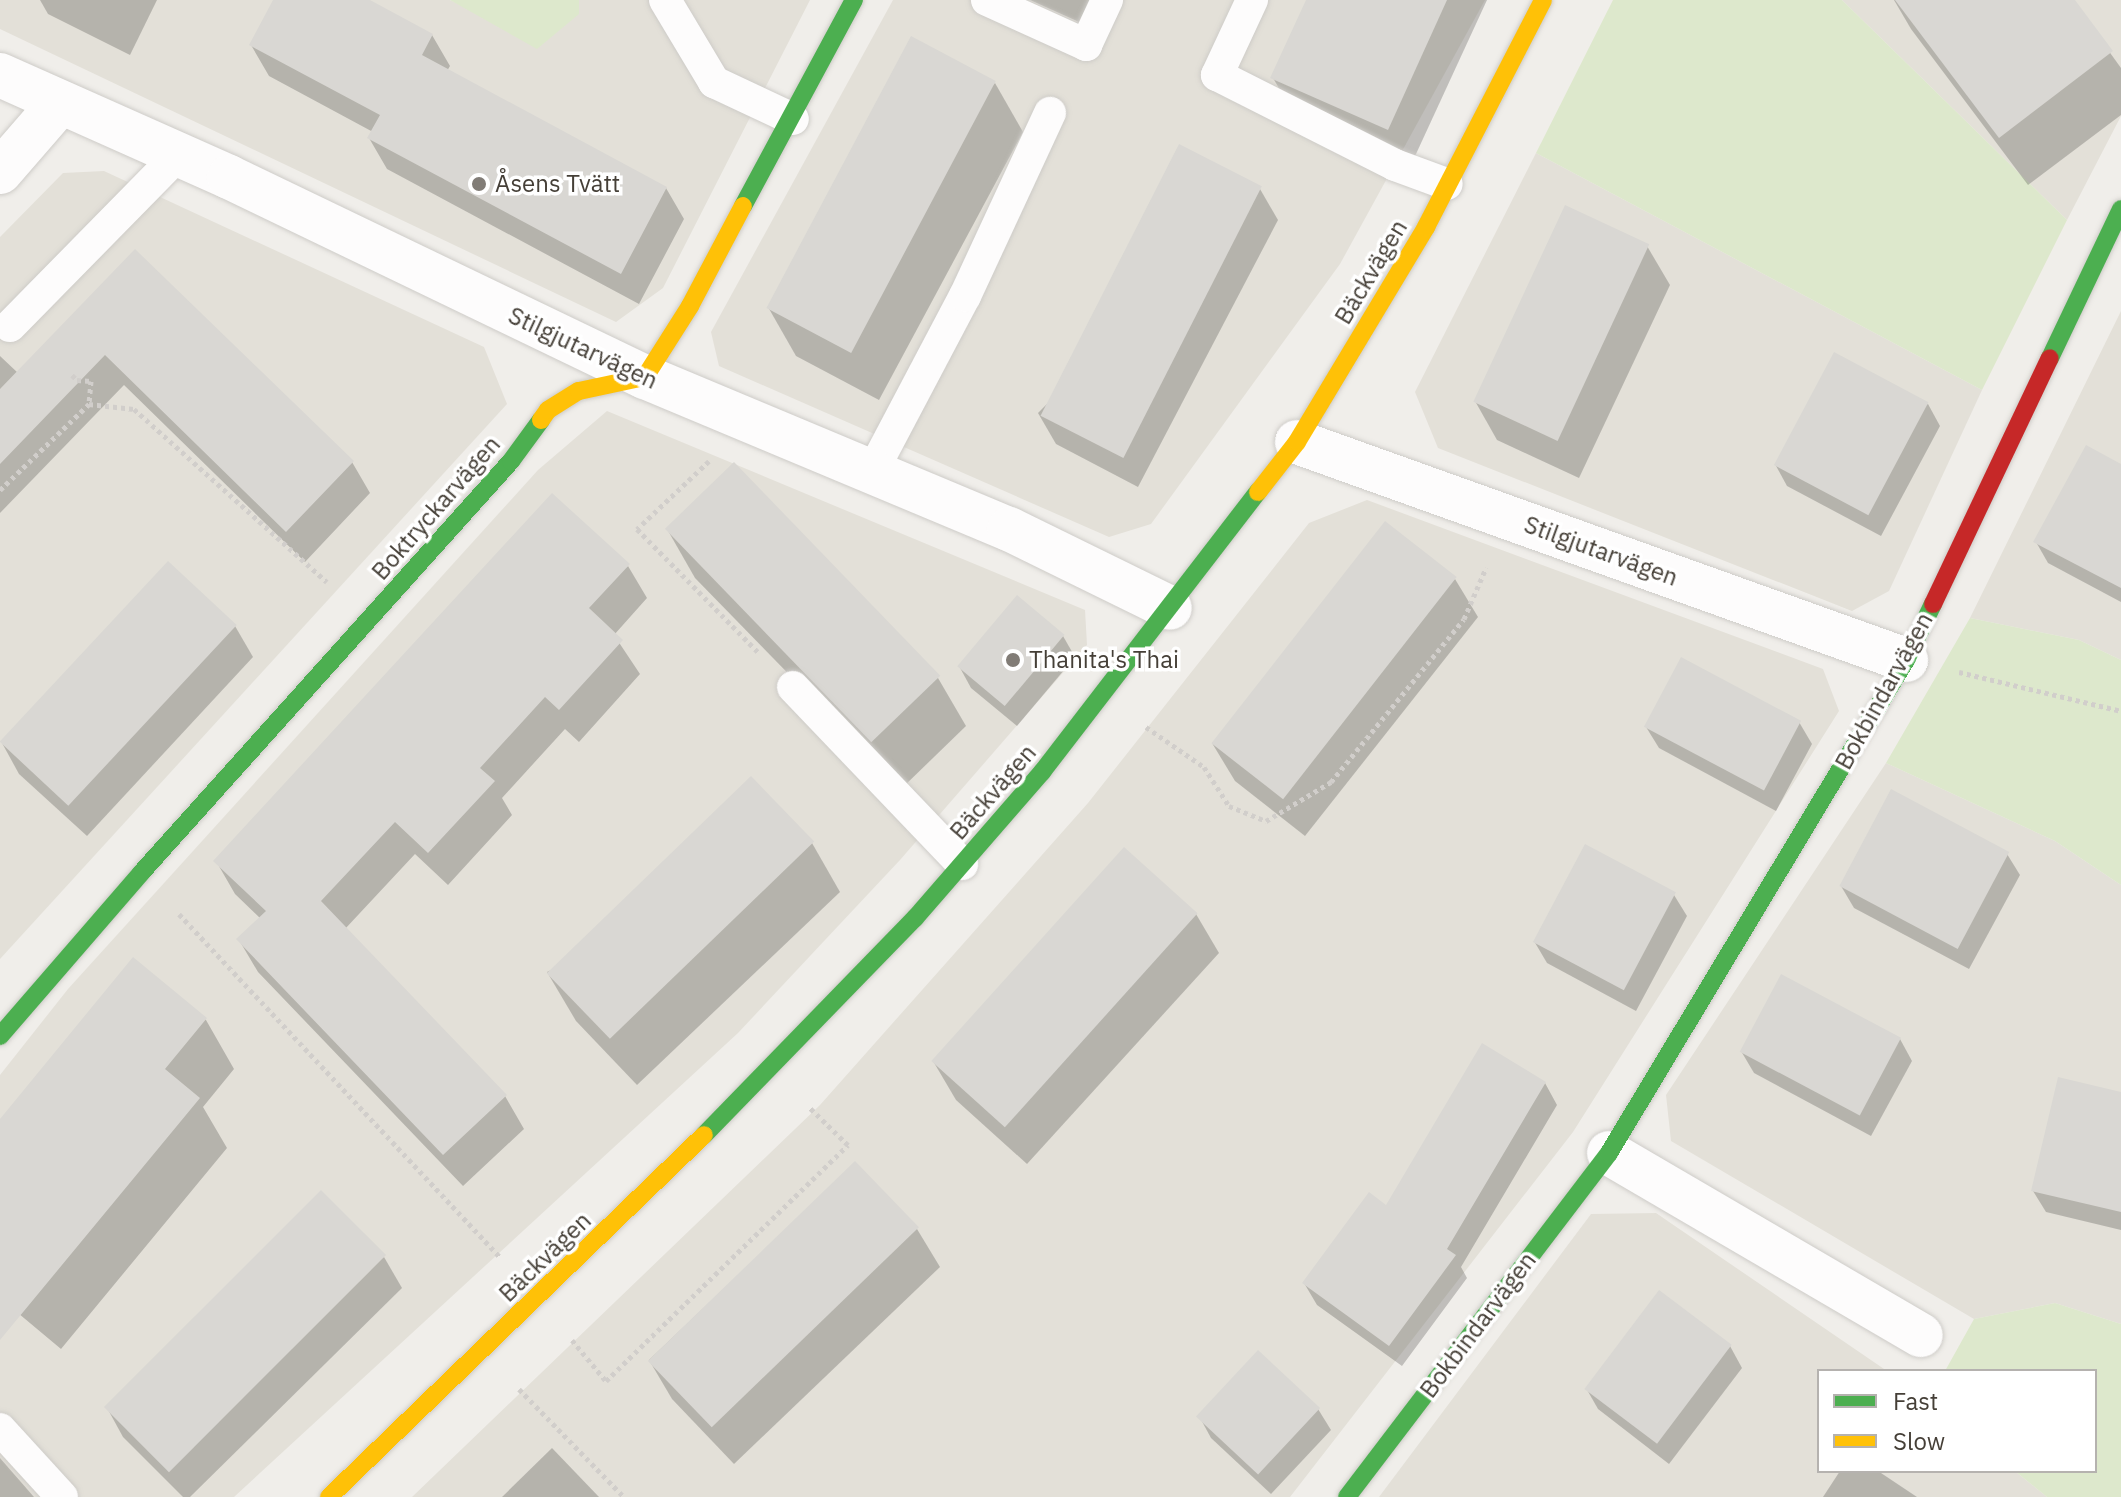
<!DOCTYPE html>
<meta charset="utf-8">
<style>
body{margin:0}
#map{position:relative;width:2121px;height:1497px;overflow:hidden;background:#f0eeea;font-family:"IBM Plex Sans",sans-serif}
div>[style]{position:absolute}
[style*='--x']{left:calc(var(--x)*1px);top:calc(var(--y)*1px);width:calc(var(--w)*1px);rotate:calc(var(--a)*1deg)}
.residential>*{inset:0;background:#e3e0d8}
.green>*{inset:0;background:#dde8cc}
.shadow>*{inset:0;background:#0003}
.building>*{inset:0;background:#d9d7d3;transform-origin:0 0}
.path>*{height:5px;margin-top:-2.5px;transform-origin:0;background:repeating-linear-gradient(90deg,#d1cecb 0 4px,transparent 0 8px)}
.roads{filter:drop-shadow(0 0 2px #ceccc8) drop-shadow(0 0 2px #ceccc8)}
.lane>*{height:32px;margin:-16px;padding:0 16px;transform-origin:16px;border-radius:16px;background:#fdfcfc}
.street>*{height:44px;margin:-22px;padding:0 22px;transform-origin:22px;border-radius:22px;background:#fdfcfc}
.fast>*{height:18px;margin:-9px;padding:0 9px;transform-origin:9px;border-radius:9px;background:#4caf50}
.slow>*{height:18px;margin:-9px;padding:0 9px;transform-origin:9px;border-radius:9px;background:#ffc107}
.jam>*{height:18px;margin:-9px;padding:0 9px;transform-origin:9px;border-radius:9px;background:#c62828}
.dots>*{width:22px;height:22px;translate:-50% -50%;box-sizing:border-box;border:4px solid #fff;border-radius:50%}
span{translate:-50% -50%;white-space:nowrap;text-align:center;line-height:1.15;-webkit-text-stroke:7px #fff;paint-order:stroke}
.poi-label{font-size:24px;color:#453f37}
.left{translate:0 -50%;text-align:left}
.street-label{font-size:24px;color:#453f37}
.legend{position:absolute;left:1817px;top:1369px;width:280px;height:104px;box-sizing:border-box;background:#fff;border:2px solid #b5b2af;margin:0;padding:10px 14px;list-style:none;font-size:24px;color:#453f37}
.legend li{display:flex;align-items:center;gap:16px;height:40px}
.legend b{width:40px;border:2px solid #b5b2af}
</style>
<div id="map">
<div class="residential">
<div style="clip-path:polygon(0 0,450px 0,467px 8px,579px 14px,579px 0,810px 0,663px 288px,616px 322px,0 29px)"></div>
<div style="clip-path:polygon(893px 0,1485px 0,1340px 264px,1151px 524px,1109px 537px,719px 366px,711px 332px)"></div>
<div style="clip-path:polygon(1842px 0,2121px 0,2121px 116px,2067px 220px)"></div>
<div style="clip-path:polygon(1536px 153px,1982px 390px,1889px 591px,1852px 611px,1438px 448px,1415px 392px)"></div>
<div style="clip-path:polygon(104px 171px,484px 347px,507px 404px,0 959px,0 237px,63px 173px)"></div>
<div style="clip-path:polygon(2121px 311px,2121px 660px,2079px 640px,1970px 618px)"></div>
<div style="clip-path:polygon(607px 411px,1085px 610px,1087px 645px,900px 860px,738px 1033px,234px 1497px,0 1497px,0 1075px,68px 989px,538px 470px)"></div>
<div style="clip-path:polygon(1367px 500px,1823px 669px,1839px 711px,1573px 1132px,1290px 1497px,412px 1497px,820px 1105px,1088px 803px,1309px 523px)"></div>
<div style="clip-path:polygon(1886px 763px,2055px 841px,2121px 885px,2121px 1324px,2055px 1303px,1974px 1319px,1671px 1141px,1666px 1095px)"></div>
<div style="clip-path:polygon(1656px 1213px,1887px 1371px,1819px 1371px,1819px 1471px,2015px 1471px,2047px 1497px,1379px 1497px,1591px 1214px)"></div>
</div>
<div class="green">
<div style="clip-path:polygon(450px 0,579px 0,579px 14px,537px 49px)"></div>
<div style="clip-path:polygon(1613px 0,1842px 0,2067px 220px,1982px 390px,1536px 153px)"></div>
<div style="clip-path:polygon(1970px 618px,2079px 640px,2121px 660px,2121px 885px,2055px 841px,1886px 763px)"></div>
<div style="clip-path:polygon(2055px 1303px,2121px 1324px,2121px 1497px,2047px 1497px,2015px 1471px,2095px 1471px,2095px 1371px,1945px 1371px,1974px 1319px)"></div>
</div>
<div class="shadow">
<div style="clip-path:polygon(40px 0,157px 0,130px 55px,48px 14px)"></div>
<div style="clip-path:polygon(275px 0,366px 0,432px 35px,450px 66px,447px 71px,666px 188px,684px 219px,639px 304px,387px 169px,369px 138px,373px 132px,269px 76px,251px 45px)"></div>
<div style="clip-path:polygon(1030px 0,1100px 0,1088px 26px)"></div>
<div style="clip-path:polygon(1308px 0,1487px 0,1410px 167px,1295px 116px,1273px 78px)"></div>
<div style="clip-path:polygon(1894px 0,2072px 0,2121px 68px,2121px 115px,2028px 185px,1911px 29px)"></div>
<div style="clip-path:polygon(995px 83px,1023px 132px,879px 400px,796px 356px,768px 307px)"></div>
<div style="clip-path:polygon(1260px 189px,1278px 220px,1138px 487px,1056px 444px,1038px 413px)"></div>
<div style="clip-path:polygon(1647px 246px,1670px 285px,1579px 478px,1497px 440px,1475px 401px)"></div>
<div style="clip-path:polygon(135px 252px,352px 462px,370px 493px,305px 562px,124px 385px,0 513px,0 356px,18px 373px)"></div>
<div style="clip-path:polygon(1928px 404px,1940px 426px,1881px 536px,1787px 486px,1775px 464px)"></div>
<div style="clip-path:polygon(2121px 466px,2121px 602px,2048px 563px,2036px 542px)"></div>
<div style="clip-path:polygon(667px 529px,938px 678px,966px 726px,901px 789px,695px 578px)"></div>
<div style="clip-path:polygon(628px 566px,647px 598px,614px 635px,640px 674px,579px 742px,565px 729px,502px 798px,512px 815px,448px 885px,415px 854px,345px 929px,505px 1096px,524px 1129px,463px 1186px,258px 972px,239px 940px,261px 919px,235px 894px,216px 861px)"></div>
<div style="clip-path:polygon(1455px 579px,1478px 617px,1305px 836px,1235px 781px,1212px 743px)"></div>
<div style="clip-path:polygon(235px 626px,253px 657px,87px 836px,19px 774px,2px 743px)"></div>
<div style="clip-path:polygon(1063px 636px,1075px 657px,1017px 726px,971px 688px,959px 666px)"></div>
<div style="clip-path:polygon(1799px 722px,1812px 744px,1776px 811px,1659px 748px,1646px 727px)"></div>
<div style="clip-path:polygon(812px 843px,840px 892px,637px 1085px,576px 1021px,547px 972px)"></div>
<div style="clip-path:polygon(2007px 854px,2020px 875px,1969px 969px,1854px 908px,1841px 886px)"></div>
<div style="clip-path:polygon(1674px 895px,1687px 916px,1636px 1011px,1547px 963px,1534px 941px)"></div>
<div style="clip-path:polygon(1196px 914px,1219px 953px,1027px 1164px,956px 1100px,933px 1061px)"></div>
<div style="clip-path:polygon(133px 960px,206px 1020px,234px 1069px,203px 1107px,227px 1148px,61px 1349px,0 1298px,0 1122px)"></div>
<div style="clip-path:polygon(1900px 1039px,1912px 1061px,1871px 1136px,1754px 1073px,1741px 1051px)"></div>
<div style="clip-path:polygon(1545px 1083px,1557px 1105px,1461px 1267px,1467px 1278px,1402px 1366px,1317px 1305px,1304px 1283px,1386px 1208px)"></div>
<div style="clip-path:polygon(2121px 1094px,2121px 1230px,2046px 1212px,2033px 1191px)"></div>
<div style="clip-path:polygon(855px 1164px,917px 1229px,940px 1267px,734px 1464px,672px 1399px,649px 1360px)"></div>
<div style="clip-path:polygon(384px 1257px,402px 1288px,190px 1497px,183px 1497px,123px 1437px,106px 1406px)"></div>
<div style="clip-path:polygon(1730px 1346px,1742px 1368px,1669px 1464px,1598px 1409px,1586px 1388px)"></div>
<div style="clip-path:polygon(1318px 1409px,1331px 1430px,1271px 1494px,1211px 1438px,1199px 1416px)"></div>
<div style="clip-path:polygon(552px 1448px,599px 1497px,502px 1497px)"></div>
<div style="clip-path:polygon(0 1458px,34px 1497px,0 1497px)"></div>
<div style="clip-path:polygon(1840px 1471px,1878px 1471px,1917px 1497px,1823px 1497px)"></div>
</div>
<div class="building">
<div style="clip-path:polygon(273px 0,370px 0,433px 34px,422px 55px,667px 187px,621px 274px,367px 138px,380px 115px,249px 45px)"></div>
<div style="clip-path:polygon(1306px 0,1447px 0,1388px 130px,1270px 78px)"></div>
<div style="clip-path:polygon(1895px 0,2075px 0,2113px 51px,1999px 138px)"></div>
<div style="left:911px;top:36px;width:96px;height:308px;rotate:28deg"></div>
<div style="left:1179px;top:144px;width:93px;height:305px;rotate:27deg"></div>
<div style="left:1565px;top:205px;width:93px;height:217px;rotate:25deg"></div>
<div style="clip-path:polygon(135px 249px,354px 461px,286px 532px,105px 355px,0 464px,0 389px)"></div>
<div style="left:1834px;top:352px;width:107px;height:128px;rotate:28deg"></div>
<div style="clip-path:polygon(2086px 445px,2121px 464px,2121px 588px,2033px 542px)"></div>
<div style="left:734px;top:462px;width:297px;height:96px;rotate:46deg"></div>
<div style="clip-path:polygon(552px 493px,630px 564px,589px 608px,623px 640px,559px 710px,545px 697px,480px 768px,495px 781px,428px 853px,395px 822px,321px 901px,507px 1095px,443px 1155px,236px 939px,266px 911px,213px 861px)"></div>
<div style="left:1385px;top:521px;width:91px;height:282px;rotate:38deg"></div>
<div style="left:168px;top:561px;width:94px;height:247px;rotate:43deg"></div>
<div style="left:1017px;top:595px;width:62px;height:93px;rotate:40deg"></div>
<div style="left:1681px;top:657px;width:136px;height:79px;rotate:28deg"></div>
<div style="left:751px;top:776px;width:91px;height:284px;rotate:46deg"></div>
<div style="left:1891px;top:789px;width:134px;height:110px;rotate:28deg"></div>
<div style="left:1585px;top:844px;width:103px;height:111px;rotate:28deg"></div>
<div style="left:1124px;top:847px;width:99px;height:288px;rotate:42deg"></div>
<div style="clip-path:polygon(133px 957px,207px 1018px,165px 1069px,200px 1098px,0 1340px,0 1119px)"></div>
<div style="left:1781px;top:974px;width:136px;height:88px;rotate:28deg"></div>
<div style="clip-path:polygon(1482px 1043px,1546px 1082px,1447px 1249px,1456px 1255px,1389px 1346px,1302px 1283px,1369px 1192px,1386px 1205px)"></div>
<div style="clip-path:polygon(2058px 1077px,2121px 1092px,2121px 1212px,2031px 1191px)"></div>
<div style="left:855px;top:1161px;width:92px;height:288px;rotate:46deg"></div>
<div style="left:321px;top:1190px;width:92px;height:307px;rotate:45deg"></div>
<div style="left:1659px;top:1290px;width:91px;height:124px;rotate:37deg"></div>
<div style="left:1258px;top:1350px;width:85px;height:91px;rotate:43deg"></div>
</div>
<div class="path">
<div style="--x:72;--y:375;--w:7;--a:45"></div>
<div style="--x:77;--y:380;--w:14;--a:4"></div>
<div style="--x:91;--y:381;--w:23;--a:95"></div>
<div style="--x:709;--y:461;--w:99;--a:136.6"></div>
<div style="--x:637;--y:529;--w:175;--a:45.5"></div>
<div style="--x:0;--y:490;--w:124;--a:-44"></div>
<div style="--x:89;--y:404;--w:45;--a:6.3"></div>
<div style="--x:134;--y:409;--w:259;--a:41.9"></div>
<div style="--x:1959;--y:672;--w:167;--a:13.5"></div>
<div style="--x:1146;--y:727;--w:70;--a:34.6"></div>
<div style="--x:1204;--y:767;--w:46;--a:57.3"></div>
<div style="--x:1229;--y:806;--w:40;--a:22"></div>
<div style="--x:1266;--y:821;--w:76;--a:-31"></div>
<div style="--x:1331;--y:782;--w:210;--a:-50.8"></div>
<div style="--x:1464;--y:619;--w:56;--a:-66.7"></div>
<div style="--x:179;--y:914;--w:470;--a:46.9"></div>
<div style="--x:572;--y:1340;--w:53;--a:50.3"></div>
<div style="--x:606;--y:1381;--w:338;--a:-44.3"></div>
<div style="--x:848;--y:1145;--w:54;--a:-135.7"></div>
<div style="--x:519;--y:1389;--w:151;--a:45.8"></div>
</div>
<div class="roads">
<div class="lane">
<div style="--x:665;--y:0;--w:96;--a:59.1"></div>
<div style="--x:714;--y:82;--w:87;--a:25.1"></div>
<div style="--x:987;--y:0;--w:109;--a:24.4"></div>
<div style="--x:1086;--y:45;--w:50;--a:-65"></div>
<div style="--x:1252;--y:0;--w:83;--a:115"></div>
<div style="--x:1217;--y:75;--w:199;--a:26.8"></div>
<div style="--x:1395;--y:165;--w:55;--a:20.1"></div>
<div style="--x:10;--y:326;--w:240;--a:-45.5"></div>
<div style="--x:871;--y:474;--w:201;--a:-62.2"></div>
<div style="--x:965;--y:296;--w:202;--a:-65.1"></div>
<div style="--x:793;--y:687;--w:245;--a:46.3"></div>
<div style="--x:0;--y:1429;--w:92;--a:47.6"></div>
</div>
<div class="street">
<div style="--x:0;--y:75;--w:251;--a:24"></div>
<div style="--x:229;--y:177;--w:462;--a:25.7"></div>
<div style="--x:645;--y:377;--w:394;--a:22.7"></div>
<div style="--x:1009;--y:529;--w:179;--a:26.1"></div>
<div style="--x:0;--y:172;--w:90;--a:-49.1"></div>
<div style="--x:1297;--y:442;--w:647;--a:19.7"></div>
<div style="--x:1609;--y:1153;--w:361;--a:30.3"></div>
</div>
<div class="fast">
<div style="--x:743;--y:206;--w:234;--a:-61.7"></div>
<div style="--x:2050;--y:358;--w:165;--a:-64.5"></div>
<div style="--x:0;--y:1036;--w:216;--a:-49.1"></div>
<div style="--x:141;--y:873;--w:554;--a:-48.07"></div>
<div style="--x:511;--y:461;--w:51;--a:-53.8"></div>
<div style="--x:704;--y:1135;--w:303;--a:-45.8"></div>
<div style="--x:915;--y:918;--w:194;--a:-49"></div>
<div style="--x:1042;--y:772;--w:354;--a:-52.4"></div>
<div style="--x:1347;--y:1497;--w:432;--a:-52.7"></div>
<div style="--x:1609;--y:1153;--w:576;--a:-58.93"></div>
<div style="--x:1906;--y:660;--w:62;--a:-64.3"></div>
</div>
<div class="slow">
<div style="--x:541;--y:420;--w:12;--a:-55"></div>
<div style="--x:548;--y:410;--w:36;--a:-32"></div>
<div style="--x:579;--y:391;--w:67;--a:-12"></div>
<div style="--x:645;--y:377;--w:84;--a:-57.6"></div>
<div style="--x:690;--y:306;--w:113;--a:-62.1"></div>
<div style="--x:1258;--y:492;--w:63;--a:-52"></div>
<div style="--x:1297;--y:442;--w:251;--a:-59"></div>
<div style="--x:1426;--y:227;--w:255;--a:-62.7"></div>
<div style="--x:329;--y:1497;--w:521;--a:-43.99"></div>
</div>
<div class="jam">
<div style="--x:1933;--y:604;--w:272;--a:-64.6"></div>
</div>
</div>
<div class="dots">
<div style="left:479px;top:184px;background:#817c76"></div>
<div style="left:1013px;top:660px;background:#817c76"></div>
</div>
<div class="poi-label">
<span class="left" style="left:495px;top:184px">Åsens Tvätt</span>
<span class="left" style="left:1029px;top:660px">Thanita's Thai</span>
</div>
<div class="street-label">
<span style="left:1371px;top:272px;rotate:-59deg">Bäckvägen</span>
<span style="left:583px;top:348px;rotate:25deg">Stilgjutarvägen</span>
<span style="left:436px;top:508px;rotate:-49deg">Boktryckarvägen</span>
<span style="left:1601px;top:551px;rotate:20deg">Stilgjutarvägen</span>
<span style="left:1884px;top:691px;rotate:-61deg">Bokbindarvägen</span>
<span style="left:993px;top:792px;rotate:-49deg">Bäckvägen</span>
<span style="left:545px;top:1257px;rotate:-44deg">Bäckvägen</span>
<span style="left:1478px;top:1325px;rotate:-53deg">Bokbindarvägen</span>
</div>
<ul class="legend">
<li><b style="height:10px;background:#4caf50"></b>Fast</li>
<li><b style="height:10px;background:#ffc107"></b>Slow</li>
</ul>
</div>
